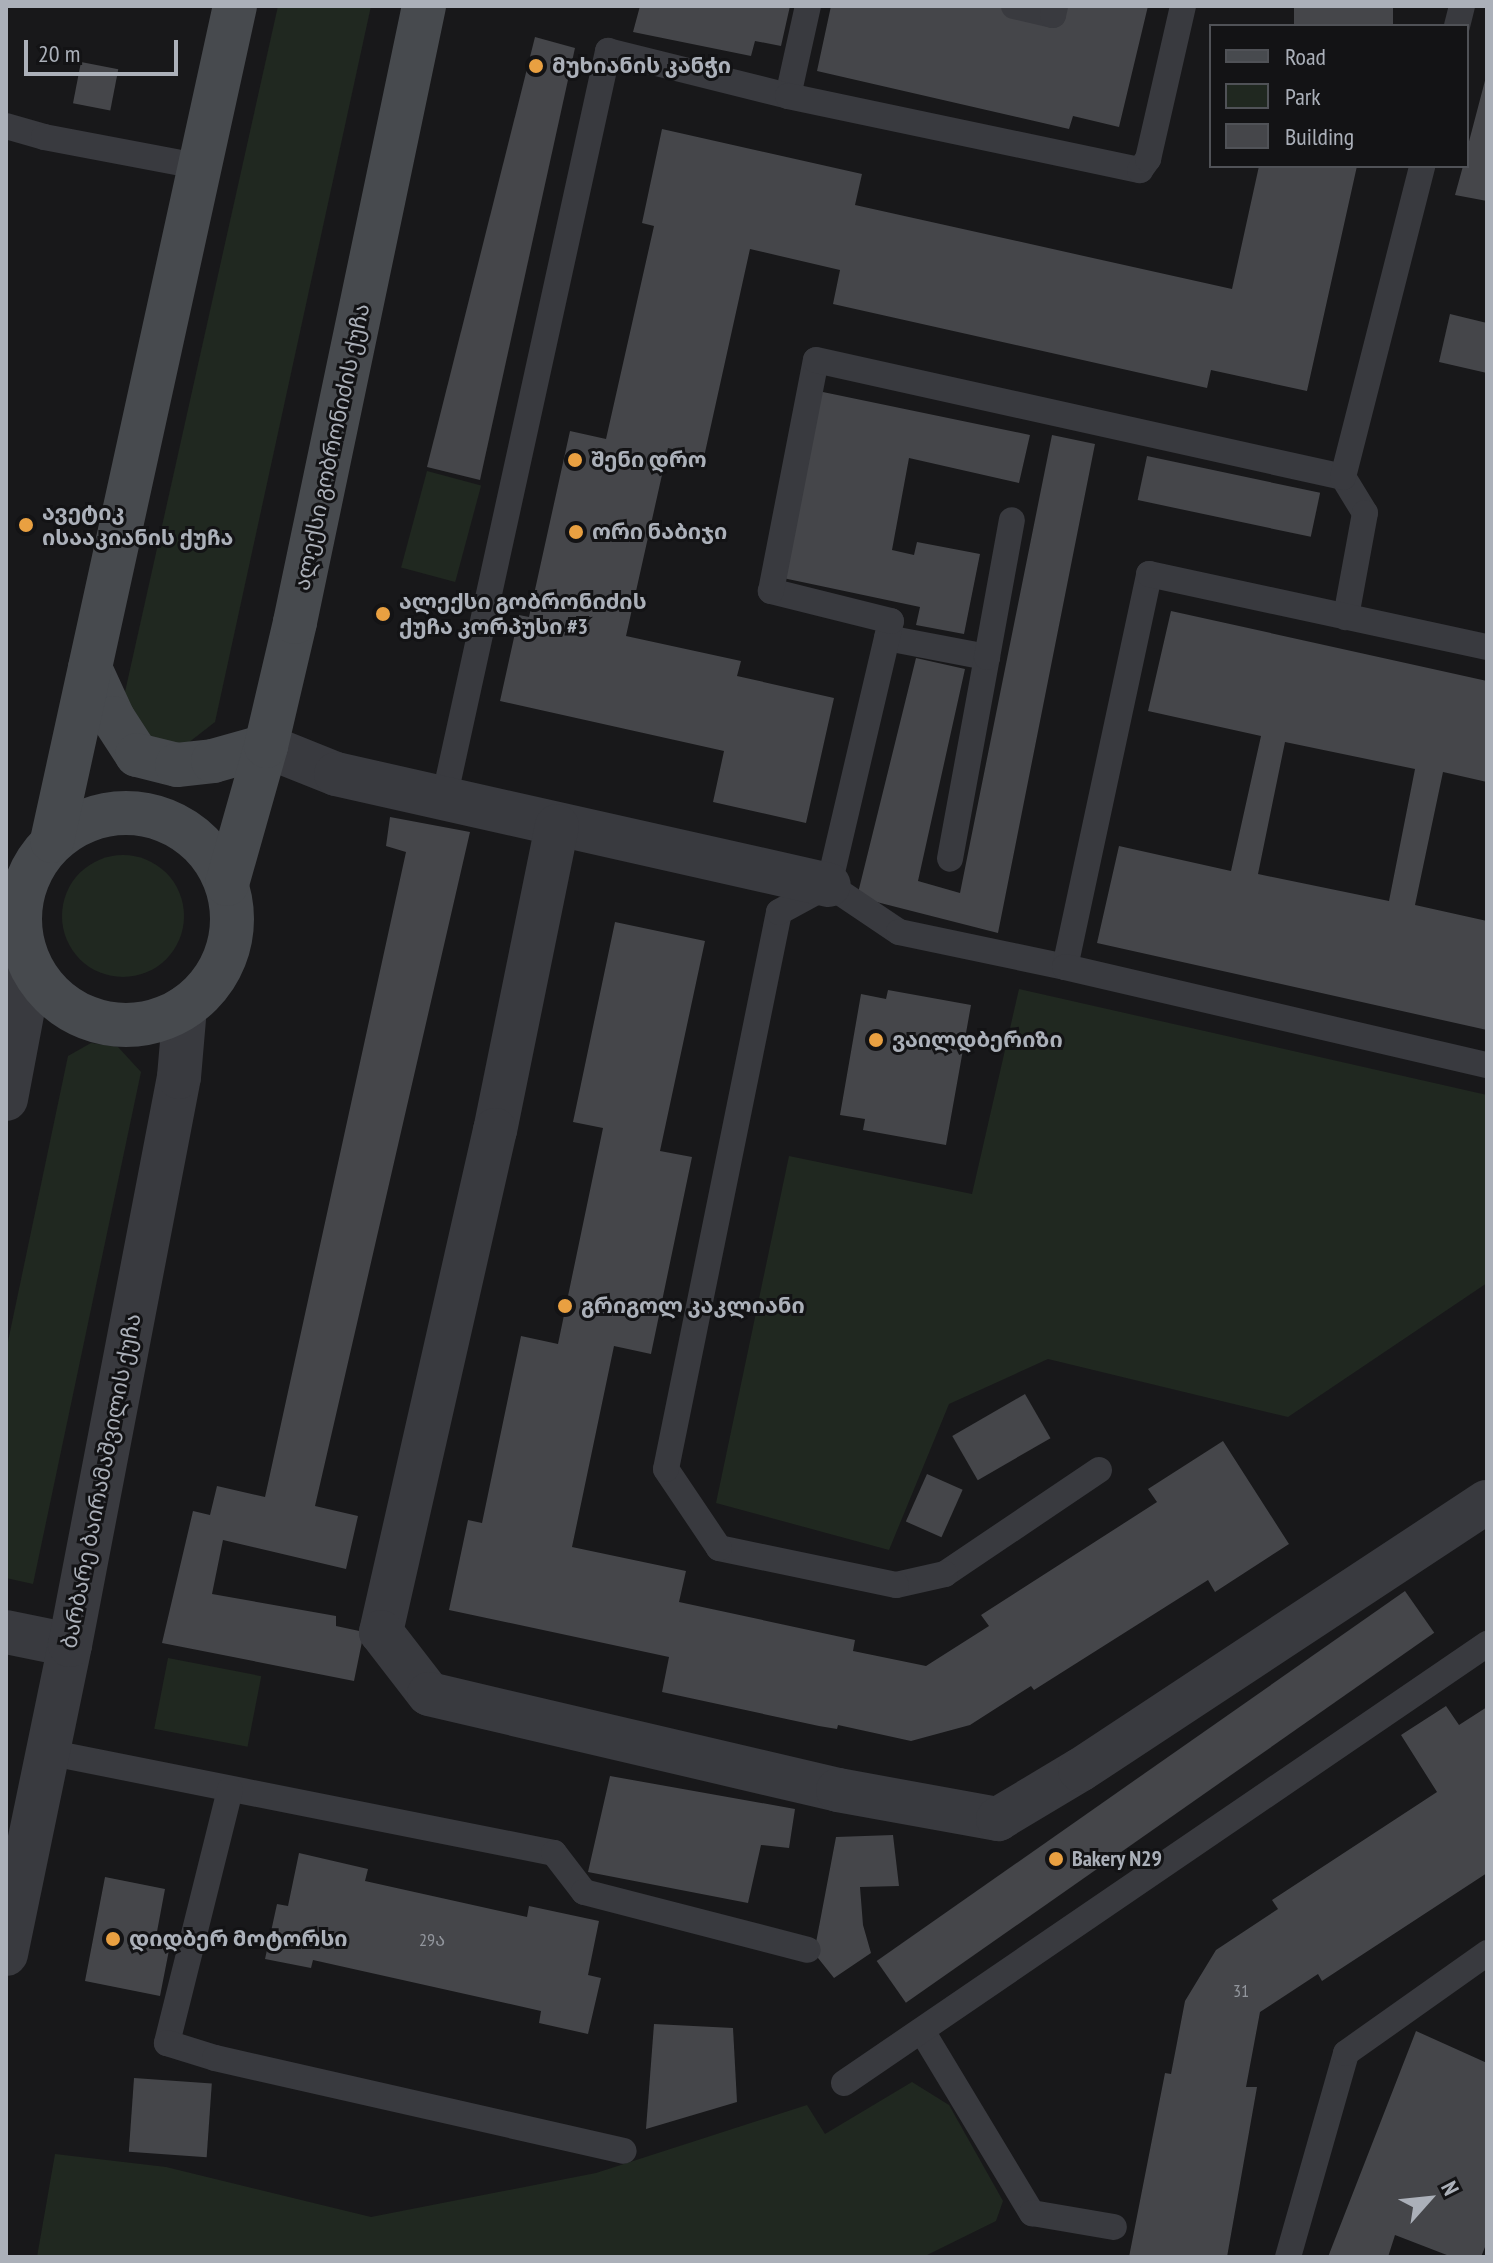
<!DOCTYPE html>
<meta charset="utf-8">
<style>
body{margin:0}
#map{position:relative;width:1493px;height:2263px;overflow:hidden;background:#18181a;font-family:"PT Sans Narrow","Noto Sans Georgian",sans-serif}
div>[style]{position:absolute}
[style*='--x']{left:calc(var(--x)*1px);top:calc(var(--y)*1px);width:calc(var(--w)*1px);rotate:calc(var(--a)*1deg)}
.green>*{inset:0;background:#202820;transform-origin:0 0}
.round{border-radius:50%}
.building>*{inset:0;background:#45464a;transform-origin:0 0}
.service>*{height:26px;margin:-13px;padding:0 13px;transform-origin:13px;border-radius:13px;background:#393a3f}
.minor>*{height:44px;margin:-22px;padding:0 22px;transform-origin:22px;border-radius:22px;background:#393a3f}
.tertiary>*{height:44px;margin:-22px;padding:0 22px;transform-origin:22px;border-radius:22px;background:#393a3f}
.secondary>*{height:44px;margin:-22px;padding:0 22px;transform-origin:22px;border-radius:22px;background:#474a4e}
.secondary>.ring{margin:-22px;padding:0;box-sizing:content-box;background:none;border:44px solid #474a4e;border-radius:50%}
.dots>*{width:22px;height:22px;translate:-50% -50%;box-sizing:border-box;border:4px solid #131315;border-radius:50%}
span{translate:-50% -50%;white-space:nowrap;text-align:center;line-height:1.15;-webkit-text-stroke:6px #131315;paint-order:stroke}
.number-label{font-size:18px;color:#92969d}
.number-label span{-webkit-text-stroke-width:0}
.poi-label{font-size:22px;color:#abb0b9;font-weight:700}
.left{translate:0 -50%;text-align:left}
.street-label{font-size:22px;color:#abb0b9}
.frame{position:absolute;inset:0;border:8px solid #abb0b9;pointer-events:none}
.legend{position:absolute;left:1209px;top:24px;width:260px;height:144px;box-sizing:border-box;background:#131315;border:2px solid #505257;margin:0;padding:10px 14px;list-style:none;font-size:24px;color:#abb0b9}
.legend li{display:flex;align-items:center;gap:16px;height:40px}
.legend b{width:40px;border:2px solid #505257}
.north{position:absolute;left:1389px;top:2159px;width:80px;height:80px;-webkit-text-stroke:6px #131315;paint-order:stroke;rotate:63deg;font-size:22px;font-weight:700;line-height:32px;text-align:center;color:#abb0b9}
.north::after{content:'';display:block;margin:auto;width:28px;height:36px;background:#abb0b9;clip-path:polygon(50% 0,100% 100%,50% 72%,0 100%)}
.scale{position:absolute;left:24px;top:40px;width:154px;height:36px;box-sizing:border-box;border:4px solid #abb0b9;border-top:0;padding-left:10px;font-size:24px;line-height:28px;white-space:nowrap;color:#abb0b9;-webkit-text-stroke:6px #131315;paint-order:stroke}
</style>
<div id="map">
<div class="green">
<div style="clip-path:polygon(278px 6px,371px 6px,215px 722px,188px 743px,159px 746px,137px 726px,123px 701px)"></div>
<div style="left:427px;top:471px;width:56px;height:100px;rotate:15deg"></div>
<div class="round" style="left:62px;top:855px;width:122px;height:122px"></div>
<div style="clip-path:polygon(1019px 989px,1487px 1095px,1487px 1283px,1288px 1417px,1048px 1359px,949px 1404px,889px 1550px,716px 1503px,789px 1156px,972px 1194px)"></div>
<div style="clip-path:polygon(91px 1043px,118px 1047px,141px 1072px,33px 1584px,6px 1578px,6px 1351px,68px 1056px)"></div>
<div style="left:168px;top:1658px;width:95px;height:72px;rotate:11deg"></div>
<div style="clip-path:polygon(912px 2082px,949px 2105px,1003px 2201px,996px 2221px,923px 2257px,37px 2257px,55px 2154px,166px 2167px,371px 2217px,596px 2173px,807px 2105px,825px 2134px)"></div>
</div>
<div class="building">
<div style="clip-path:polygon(640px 6px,790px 6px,781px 46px,755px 41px,751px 56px,633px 32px)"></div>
<div style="clip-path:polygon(831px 6px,995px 6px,1055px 20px,1058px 6px,1148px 6px,1119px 127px,1073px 116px,1069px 129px,817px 71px)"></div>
<div style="left:1294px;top:6px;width:99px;height:20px"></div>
<div style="clip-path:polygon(535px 37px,575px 48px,480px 480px,427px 467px)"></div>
<div style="left:81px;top:62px;width:38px;height:42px;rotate:11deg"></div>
<div style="clip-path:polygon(1487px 73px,1487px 201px,1455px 195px,1463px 166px,1467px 166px,1467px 149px)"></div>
<div style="clip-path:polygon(662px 129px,862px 174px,855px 205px,1232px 289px,1259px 166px,1357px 166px,1307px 391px,1211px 370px,1207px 388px,833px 304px,840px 270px,750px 249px,704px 457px,668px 448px,626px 636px,741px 661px,737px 676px,834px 698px,806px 823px,713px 802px,724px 751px,500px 701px,519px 615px,529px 617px,570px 431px,606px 439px,654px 226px,642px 223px)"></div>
<div style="clip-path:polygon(1450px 314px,1487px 323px,1487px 373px,1439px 362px)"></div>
<div style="clip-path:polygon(818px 391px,1030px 435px,1019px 483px,909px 458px,892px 550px,914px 555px,917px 542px,980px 554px,964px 634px,916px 625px,920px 607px,783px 578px)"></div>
<div style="clip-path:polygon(1052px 435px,1095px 444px,998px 933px,857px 897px,916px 658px,965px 669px,918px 881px,960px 893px)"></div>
<div style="left:1147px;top:456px;width:177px;height:45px;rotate:12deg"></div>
<div style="clip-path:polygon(evenodd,1171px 611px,1487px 681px,1487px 782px,1443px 772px,1415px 905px,1487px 921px,1487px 1030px,1097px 943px,1119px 846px,1231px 871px,1261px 736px,1148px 711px,1171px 611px,1285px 742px,1415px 769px,1389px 901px,1258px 874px,1285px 742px)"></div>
<div style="clip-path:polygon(390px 817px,470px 832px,315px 1506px,358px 1516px,346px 1569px,223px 1540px,212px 1594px,336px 1616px,336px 1626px,364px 1632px,354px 1681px,162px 1643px,193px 1511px,210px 1515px,217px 1486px,265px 1497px,406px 852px,386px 846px)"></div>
<div style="clip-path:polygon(615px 922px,705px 941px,660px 1151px,692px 1157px,651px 1354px,614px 1346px,572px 1547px,686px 1571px,679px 1602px,855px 1640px,853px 1651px,926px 1666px,989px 1626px,981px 1615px,1157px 1502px,1148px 1489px,1223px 1441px,1289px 1544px,1215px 1592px,1208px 1580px,1034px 1690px,1031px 1686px,970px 1725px,911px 1741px,838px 1725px,837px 1729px,819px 1726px,662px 1692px,669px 1657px,449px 1610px,468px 1520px,482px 1523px,521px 1336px,558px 1344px,603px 1128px,573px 1122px)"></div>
<div style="clip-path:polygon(888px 990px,971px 1005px,946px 1145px,863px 1130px,865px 1119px,840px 1115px,861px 994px,886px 999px)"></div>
<div style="left:1025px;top:1394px;width:51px;height:84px;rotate:60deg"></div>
<div style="left:927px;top:1474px;width:39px;height:52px;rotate:24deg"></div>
<div style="left:1405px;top:1591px;width:51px;height:645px;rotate:55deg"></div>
<div style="clip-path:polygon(1446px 1706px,1459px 1725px,1487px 1707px,1487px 1873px,1322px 1981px,1318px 1974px,1260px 2012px,1246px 2087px,1257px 2087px,1227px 2257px,1129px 2257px,1165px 2073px,1171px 2074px,1185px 2001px,1216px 1950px,1278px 1909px,1272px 1900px,1437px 1792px,1401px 1735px)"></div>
<div style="clip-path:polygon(610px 1776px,795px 1809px,789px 1848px,761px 1845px,748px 1903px,588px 1872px)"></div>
<div style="clip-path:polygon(893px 1835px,899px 1886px,860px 1887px,863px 1925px,871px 1953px,834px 1978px,814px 1953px,836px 1837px)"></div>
<div style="clip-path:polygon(299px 1853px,368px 1869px,365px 1881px,527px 1917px,529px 1906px,599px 1921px,588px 1975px,601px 1978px,588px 2034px,539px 2023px,541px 2011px,313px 1960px,311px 1968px,265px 1959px,277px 1904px,288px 1906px)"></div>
<div style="clip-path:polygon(105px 1877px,165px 1889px,156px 1937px,171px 1940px,160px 1996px,85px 1981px)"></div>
<div style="clip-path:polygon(654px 2024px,733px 2028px,737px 2102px,646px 2129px)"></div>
<div style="clip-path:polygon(1416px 2031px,1487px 2063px,1487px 2242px,1481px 2257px,1452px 2257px,1395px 2235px,1388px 2257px,1328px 2257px)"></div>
<div style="left:134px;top:2078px;width:78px;height:74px;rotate:4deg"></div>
</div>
<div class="service">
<div style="--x:1014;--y:6;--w:40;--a:13"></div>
<div style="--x:1053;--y:15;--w:9;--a:-77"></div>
<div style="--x:1457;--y:26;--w:21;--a:-76"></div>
<div style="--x:788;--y:96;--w:92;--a:-77.5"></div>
<div style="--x:6;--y:126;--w:40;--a:16"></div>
<div style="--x:44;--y:137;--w:157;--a:10.7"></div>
<div style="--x:1343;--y:477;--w:42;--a:58.6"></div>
<div style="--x:1365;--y:513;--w:106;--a:100.4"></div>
<div style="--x:887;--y:638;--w:102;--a:10.8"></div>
<div style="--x:987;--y:657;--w:205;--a:100.4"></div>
<div style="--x:987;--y:657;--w:139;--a:-79.7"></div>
<div style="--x:444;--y:799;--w:766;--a:-77.63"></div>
<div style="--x:608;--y:51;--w:186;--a:14"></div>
<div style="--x:788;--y:96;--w:360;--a:11.9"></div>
<div style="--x:1140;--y:170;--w:14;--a:-54"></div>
<div style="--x:1148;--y:159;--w:157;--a:-77.1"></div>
<div style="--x:829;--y:885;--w:84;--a:33.9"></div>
<div style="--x:899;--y:932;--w:170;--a:11.9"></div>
<div style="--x:1065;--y:967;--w:402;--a:-77.9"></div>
<div style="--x:1149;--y:574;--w:346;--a:12.2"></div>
<div style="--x:1065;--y:967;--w:433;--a:13.1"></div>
<div style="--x:1099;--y:1470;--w:186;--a:146"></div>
<div style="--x:945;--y:1574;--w:50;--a:167.3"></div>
<div style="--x:896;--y:1585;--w:181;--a:-168.2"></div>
<div style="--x:719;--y:1548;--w:95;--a:-123.9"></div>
<div style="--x:666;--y:1469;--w:568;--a:-78.53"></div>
<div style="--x:779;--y:912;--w:57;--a:-28.4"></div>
<div style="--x:829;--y:885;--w:271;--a:-76.8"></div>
<div style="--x:891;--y:621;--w:124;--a:-166"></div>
<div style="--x:771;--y:591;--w:235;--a:-79"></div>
<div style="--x:816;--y:360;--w:540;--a:12.52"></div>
<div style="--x:1343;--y:477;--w:321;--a:-75.7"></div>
<div style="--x:47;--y:1752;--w:517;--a:11.27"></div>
<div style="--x:554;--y:1853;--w:49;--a:52.4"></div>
<div style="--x:584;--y:1892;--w:231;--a:14.5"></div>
<div style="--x:230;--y:1790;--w:261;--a:104"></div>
<div style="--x:167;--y:2043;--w:50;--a:17.4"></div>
<div style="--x:215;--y:2058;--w:419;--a:12.8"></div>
<div style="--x:922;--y:2031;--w:213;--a:58.9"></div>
<div style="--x:1032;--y:2213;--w:83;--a:9.7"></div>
<div style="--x:844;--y:2083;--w:779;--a:-34.32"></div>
<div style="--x:1288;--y:2257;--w:212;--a:-74.1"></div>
<div style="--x:1346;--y:2053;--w:173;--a:-35.3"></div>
</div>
<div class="minor">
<div style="--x:266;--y:746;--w:75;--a:21.8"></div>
<div style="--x:336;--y:774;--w:505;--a:12.69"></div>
<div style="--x:557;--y:826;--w:310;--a:101.5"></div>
<div style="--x:495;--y:1130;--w:515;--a:102.79"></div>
<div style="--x:381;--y:1632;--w:78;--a:52.3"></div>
<div style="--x:429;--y:1694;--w:420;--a:13.2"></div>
<div style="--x:838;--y:1790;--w:163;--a:10.3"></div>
<div style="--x:998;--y:1819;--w:96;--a:-30.9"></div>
<div style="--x:1080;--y:1770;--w:487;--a:-33.4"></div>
</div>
<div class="tertiary">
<div style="--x:6;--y:1099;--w:134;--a:-79.3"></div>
<div style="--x:6;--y:1632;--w:65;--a:11.5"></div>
<div style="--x:6;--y:1954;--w:316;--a:-78.3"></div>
<div style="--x:70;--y:1645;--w:578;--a:-79.14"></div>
<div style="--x:179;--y:1077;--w:70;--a:-85.1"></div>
</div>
<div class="secondary">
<div style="--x:90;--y:668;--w:55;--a:65.3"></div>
<div style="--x:113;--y:718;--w:44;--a:57"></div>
<div style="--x:137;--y:755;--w:41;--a:14"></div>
<div style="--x:177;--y:765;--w:36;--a:-6"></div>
<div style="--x:213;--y:761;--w:55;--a:-15.8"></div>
<div class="ring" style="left:20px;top:813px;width:168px;height:168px"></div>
<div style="--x:52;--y:841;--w:855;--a:-77.64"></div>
<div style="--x:227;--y:884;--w:143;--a:-74.2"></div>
<div style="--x:266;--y:746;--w:127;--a:-76.8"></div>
<div style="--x:295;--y:622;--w:629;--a:-78.17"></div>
</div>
<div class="dots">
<div style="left:536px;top:66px;background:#e9a041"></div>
<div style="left:575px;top:460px;background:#e9a041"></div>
<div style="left:26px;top:525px;background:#e9a041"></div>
<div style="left:576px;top:532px;background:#e9a041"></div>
<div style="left:383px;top:614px;background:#e9a041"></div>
<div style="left:876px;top:1040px;background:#e9a041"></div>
<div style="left:565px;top:1306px;background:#e9a041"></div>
<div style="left:1056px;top:1859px;background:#e9a041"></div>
<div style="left:113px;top:1939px;background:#e9a041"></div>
</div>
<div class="number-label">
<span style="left:432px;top:1940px">29ა</span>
<span style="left:1241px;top:1991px">31</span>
</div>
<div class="poi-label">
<span class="left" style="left:552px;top:66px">მუხიანის კანჭი</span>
<span class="left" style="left:591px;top:460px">შენი დრო</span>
<span class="left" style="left:42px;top:525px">ავეტიკ<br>ისააკიანის ქუჩა</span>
<span class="left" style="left:592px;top:532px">ორი ნაბიჯი</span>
<span class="left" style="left:399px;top:614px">ალექსი გობრონიძის<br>ქუჩა კორპუსი #3</span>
<span class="left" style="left:892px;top:1040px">ვაილდბერიზი</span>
<span class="left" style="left:581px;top:1306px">გრიგოლ კაკლიანი</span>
<span class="left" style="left:1072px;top:1859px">Bakery N29</span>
<span class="left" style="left:129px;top:1939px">დიდბერ მოტორსი</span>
</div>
<div class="street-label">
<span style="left:332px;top:447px;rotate:-78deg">ალექსი გობრონიძის ქუჩა</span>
<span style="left:101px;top:1481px;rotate:-79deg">ბარბარე ბაირამაშვილის ქუჩა</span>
</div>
<div class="frame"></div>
<ul class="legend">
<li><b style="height:10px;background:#474a4e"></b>Road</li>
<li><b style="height:22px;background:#202820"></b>Park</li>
<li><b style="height:22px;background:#45464a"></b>Building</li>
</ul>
<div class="north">N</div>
<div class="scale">20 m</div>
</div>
